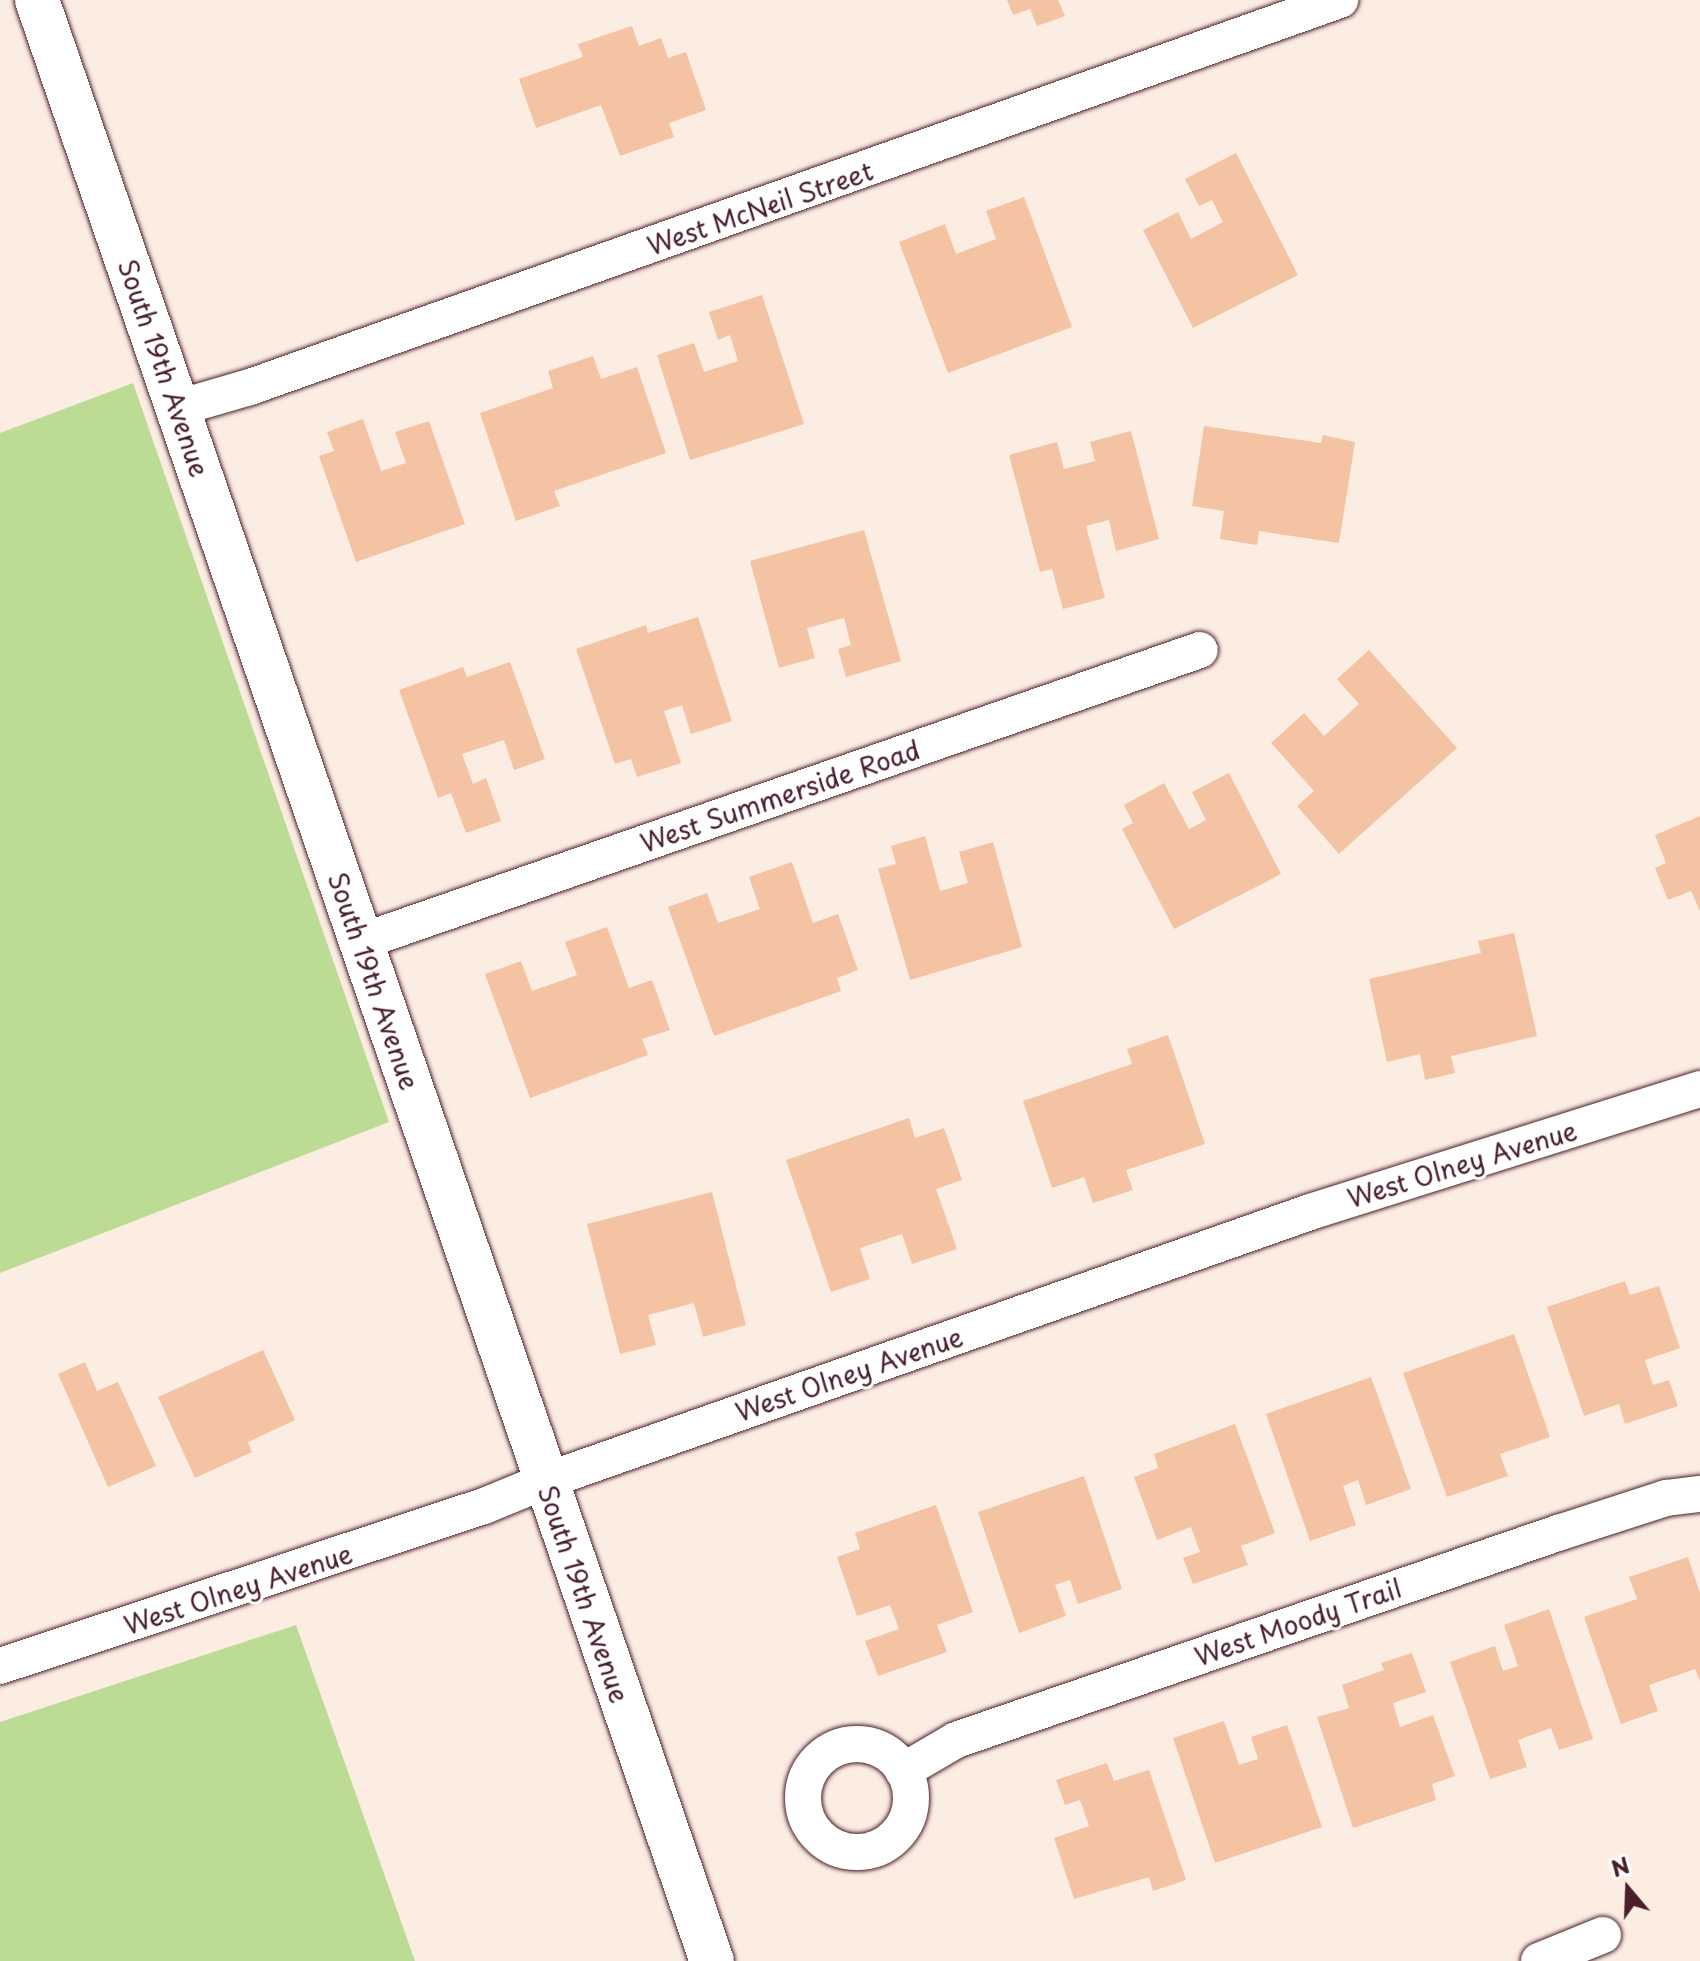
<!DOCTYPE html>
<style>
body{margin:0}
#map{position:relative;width:1700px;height:1961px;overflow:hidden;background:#fcede3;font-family:"Playpen Sans",sans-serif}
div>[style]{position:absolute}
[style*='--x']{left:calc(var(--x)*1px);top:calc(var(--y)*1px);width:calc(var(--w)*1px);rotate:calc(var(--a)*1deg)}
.green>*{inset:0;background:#bcdc95}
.building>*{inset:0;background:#f4c3a3}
.roads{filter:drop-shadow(0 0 2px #4a1f2b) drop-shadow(0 0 2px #4a1f2b)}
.minor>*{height:36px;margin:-18px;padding:0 18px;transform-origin:18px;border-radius:18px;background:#fff}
.minor>.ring{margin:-18px;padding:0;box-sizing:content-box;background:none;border:36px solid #fff;border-radius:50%}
.tertiary>*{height:44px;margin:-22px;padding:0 22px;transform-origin:22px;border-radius:22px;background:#fff}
span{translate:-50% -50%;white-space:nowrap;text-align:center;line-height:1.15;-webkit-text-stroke:6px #fff;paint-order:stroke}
.street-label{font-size:26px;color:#4a1f2b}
.north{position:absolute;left:1588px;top:1849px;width:80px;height:80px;-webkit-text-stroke:6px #fff;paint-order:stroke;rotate:341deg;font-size:22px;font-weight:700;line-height:32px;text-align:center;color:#4a1f2b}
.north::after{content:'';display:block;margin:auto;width:28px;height:36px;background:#4a1f2b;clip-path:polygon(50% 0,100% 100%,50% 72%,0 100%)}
</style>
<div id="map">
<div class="green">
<div style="clip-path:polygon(133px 383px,389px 1122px,0 1273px,0 433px)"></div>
<div style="clip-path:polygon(296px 1625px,415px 1961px,0 1961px,0 1722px)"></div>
</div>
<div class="building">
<div style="clip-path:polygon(1007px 0,1058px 0,1065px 16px,1037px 26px,1030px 9px,1013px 15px)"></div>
<div style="clip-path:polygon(632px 26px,639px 46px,661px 38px,668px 58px,686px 52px,706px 110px,669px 123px,674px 137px,620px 156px,601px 105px,536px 128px,519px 79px,583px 57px,578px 44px)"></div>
<div style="clip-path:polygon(1236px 153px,1298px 275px,1193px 328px,1143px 230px,1178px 212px,1191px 239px,1223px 222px,1212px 200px,1199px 206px,1185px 179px)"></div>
<div style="clip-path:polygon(1024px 197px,1072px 327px,948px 373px,899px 242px,945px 224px,956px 254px,996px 239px,986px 211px)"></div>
<div style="clip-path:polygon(762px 295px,804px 424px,690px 460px,657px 355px,694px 343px,704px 372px,738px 361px,730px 335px,718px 340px,709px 312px)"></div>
<div style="clip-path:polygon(593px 356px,601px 379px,637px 367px,666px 453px,554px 491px,560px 506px,516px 521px,480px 413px,553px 388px,548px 371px)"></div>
<div style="clip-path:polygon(363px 419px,381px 471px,406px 463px,395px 432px,429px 421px,465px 524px,356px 562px,319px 456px,334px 451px,327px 432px)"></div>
<div style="clip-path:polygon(1204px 426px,1321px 443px,1323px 435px,1355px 442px,1339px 543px,1259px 531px,1257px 545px,1220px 539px,1224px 511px,1192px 506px)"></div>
<div style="clip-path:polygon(1131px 431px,1159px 539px,1116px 551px,1109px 520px,1086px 526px,1105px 598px,1063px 609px,1052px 569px,1040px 572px,1009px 455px,1057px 442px,1064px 469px,1095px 461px,1090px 442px)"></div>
<div style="clip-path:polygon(864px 530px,901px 661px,846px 677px,838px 649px,851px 645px,844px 618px,807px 628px,815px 658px,779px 668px,750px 561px)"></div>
<div style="clip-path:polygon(698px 617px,732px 721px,691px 734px,682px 705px,664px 711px,681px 763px,637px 777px,631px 759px,615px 764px,576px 649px,646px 625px,648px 633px)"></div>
<div style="clip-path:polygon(1369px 650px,1457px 748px,1339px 854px,1297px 806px,1314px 791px,1271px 743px,1304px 713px,1324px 736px,1359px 704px,1337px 679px)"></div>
<div style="clip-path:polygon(510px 662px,545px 759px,514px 770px,504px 740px,462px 754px,473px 784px,486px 778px,501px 821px,466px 833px,451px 793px,438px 798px,399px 690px,463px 667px,467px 677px)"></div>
<div style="clip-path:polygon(1229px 773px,1281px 874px,1174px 929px,1122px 829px,1133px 823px,1124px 805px,1164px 783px,1189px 829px,1206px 820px,1192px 792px)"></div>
<div style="clip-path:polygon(1700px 816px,1700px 911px,1691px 891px,1668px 900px,1655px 868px,1666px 863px,1655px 835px)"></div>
<div style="clip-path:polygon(925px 836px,940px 891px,968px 883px,959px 852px,993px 842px,1022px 947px,910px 980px,878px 869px,896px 864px,891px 846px)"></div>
<div style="clip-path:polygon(792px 862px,813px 923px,838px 914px,858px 970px,837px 978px,841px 991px,714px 1036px,668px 907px,707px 893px,718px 923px,760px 909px,749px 877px)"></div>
<div style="clip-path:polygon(607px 927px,629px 988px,652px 980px,670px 1030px,642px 1039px,648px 1055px,530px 1098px,485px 974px,521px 961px,532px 991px,577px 975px,565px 942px)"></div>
<div style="clip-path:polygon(1514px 933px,1537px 1036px,1451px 1056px,1455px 1073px,1425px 1080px,1420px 1054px,1387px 1062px,1369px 979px,1481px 953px,1478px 941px)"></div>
<div style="clip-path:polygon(1168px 1035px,1205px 1144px,1126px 1170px,1133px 1190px,1093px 1203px,1084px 1177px,1052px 1188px,1023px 1101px,1132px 1064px,1127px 1049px)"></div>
<div style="clip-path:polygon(909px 1118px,915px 1138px,944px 1128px,962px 1180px,936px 1189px,957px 1249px,912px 1264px,902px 1234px,860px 1248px,870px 1279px,831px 1292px,786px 1160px)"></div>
<div style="clip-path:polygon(712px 1192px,746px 1325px,703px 1337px,694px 1303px,648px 1315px,656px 1345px,620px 1354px,587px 1224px)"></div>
<div style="clip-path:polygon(1625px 1281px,1630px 1295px,1659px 1286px,1680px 1348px,1645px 1360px,1653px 1385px,1669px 1380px,1678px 1406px,1625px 1424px,1619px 1404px,1584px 1416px,1547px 1307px)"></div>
<div style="clip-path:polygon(1514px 1334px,1550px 1437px,1500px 1454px,1508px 1476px,1447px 1497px,1403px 1373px)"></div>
<div style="clip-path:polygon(263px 1350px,295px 1420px,248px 1442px,252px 1452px,195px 1478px,158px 1397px)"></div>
<div style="clip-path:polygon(85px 1362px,97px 1391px,118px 1382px,156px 1466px,108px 1487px,58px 1374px)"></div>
<div style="clip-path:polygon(1371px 1377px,1411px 1489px,1366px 1505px,1358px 1480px,1343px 1486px,1356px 1525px,1310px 1541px,1266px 1414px)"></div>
<div style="clip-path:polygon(1235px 1424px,1275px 1533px,1241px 1546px,1248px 1565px,1193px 1584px,1183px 1558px,1200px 1552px,1191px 1527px,1157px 1540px,1134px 1477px,1158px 1468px,1154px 1454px)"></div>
<div style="clip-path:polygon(1084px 1476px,1122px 1589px,1078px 1604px,1070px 1580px,1055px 1585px,1066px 1616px,1019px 1633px,978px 1512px)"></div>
<div style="clip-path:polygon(936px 1505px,973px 1612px,937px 1625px,947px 1652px,878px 1676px,865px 1641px,899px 1629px,890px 1605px,857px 1616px,837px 1557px,860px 1549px,855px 1533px)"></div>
<div style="clip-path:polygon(1688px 1557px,1700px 1593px,1700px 1681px,1695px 1669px,1649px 1685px,1658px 1711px,1621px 1724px,1584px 1617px,1637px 1599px,1629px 1577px)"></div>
<div style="clip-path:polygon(1549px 1609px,1593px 1739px,1559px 1750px,1551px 1728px,1518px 1740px,1527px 1767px,1490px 1779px,1450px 1662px,1495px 1646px,1503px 1671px,1518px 1666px,1504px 1625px)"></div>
<div style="clip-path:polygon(1412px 1653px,1426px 1692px,1393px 1703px,1400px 1727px,1433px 1715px,1455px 1776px,1432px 1784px,1436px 1800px,1353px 1828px,1317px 1717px,1349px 1708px,1342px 1685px,1384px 1670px,1381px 1663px)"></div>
<div style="clip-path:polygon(1224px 1721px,1239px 1765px,1258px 1759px,1251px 1737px,1287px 1725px,1322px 1827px,1215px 1863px,1173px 1738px)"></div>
<div style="clip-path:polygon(1107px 1763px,1114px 1781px,1149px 1770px,1186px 1880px,1153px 1891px,1149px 1877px,1074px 1899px,1054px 1838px,1089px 1826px,1080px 1800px,1065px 1805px,1056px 1780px)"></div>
</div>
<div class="roads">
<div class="minor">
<div style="--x:178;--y:408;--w:75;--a:-16.3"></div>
<div style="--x:250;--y:387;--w:1157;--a:-19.55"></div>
<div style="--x:360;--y:942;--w:889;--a:-19.17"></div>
<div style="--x:0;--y:1666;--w:510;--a:-18.29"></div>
<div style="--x:484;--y:1506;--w:66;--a:-22.3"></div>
<div style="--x:545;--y:1481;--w:811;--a:-19.37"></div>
<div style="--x:1310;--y:1212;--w:409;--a:-17.5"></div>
<div class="ring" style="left:803px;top:1744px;width:72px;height:72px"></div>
<div style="--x:903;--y:1771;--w:61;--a:-30.3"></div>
<div style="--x:956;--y:1740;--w:637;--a:-18.98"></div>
<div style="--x:1558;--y:1533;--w:114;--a:-18"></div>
<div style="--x:1666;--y:1498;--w:34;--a:-7"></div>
<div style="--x:1539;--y:1961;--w:69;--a:-22.1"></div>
</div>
<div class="tertiary">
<div style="--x:37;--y:0;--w:2074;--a:71.01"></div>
</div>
</div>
<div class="street-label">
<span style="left:760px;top:208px;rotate:-19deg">West McNeil Street</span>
<span style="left:164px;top:368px;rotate:71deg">South 19th Avenue</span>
<span style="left:780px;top:796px;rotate:-19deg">West Summerside Road</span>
<span style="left:374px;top:981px;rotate:71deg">South 19th Avenue</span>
<span style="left:1462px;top:1164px;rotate:-17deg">West Olney Avenue</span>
<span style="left:849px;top:1374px;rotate:-19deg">West Olney Avenue</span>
<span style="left:238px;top:1589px;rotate:-18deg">West Olney Avenue</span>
<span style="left:584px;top:1594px;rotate:71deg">South 19th Avenue</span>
<span style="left:1298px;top:1622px;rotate:-19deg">West Moody Trail</span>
</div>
<div class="north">N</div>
</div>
